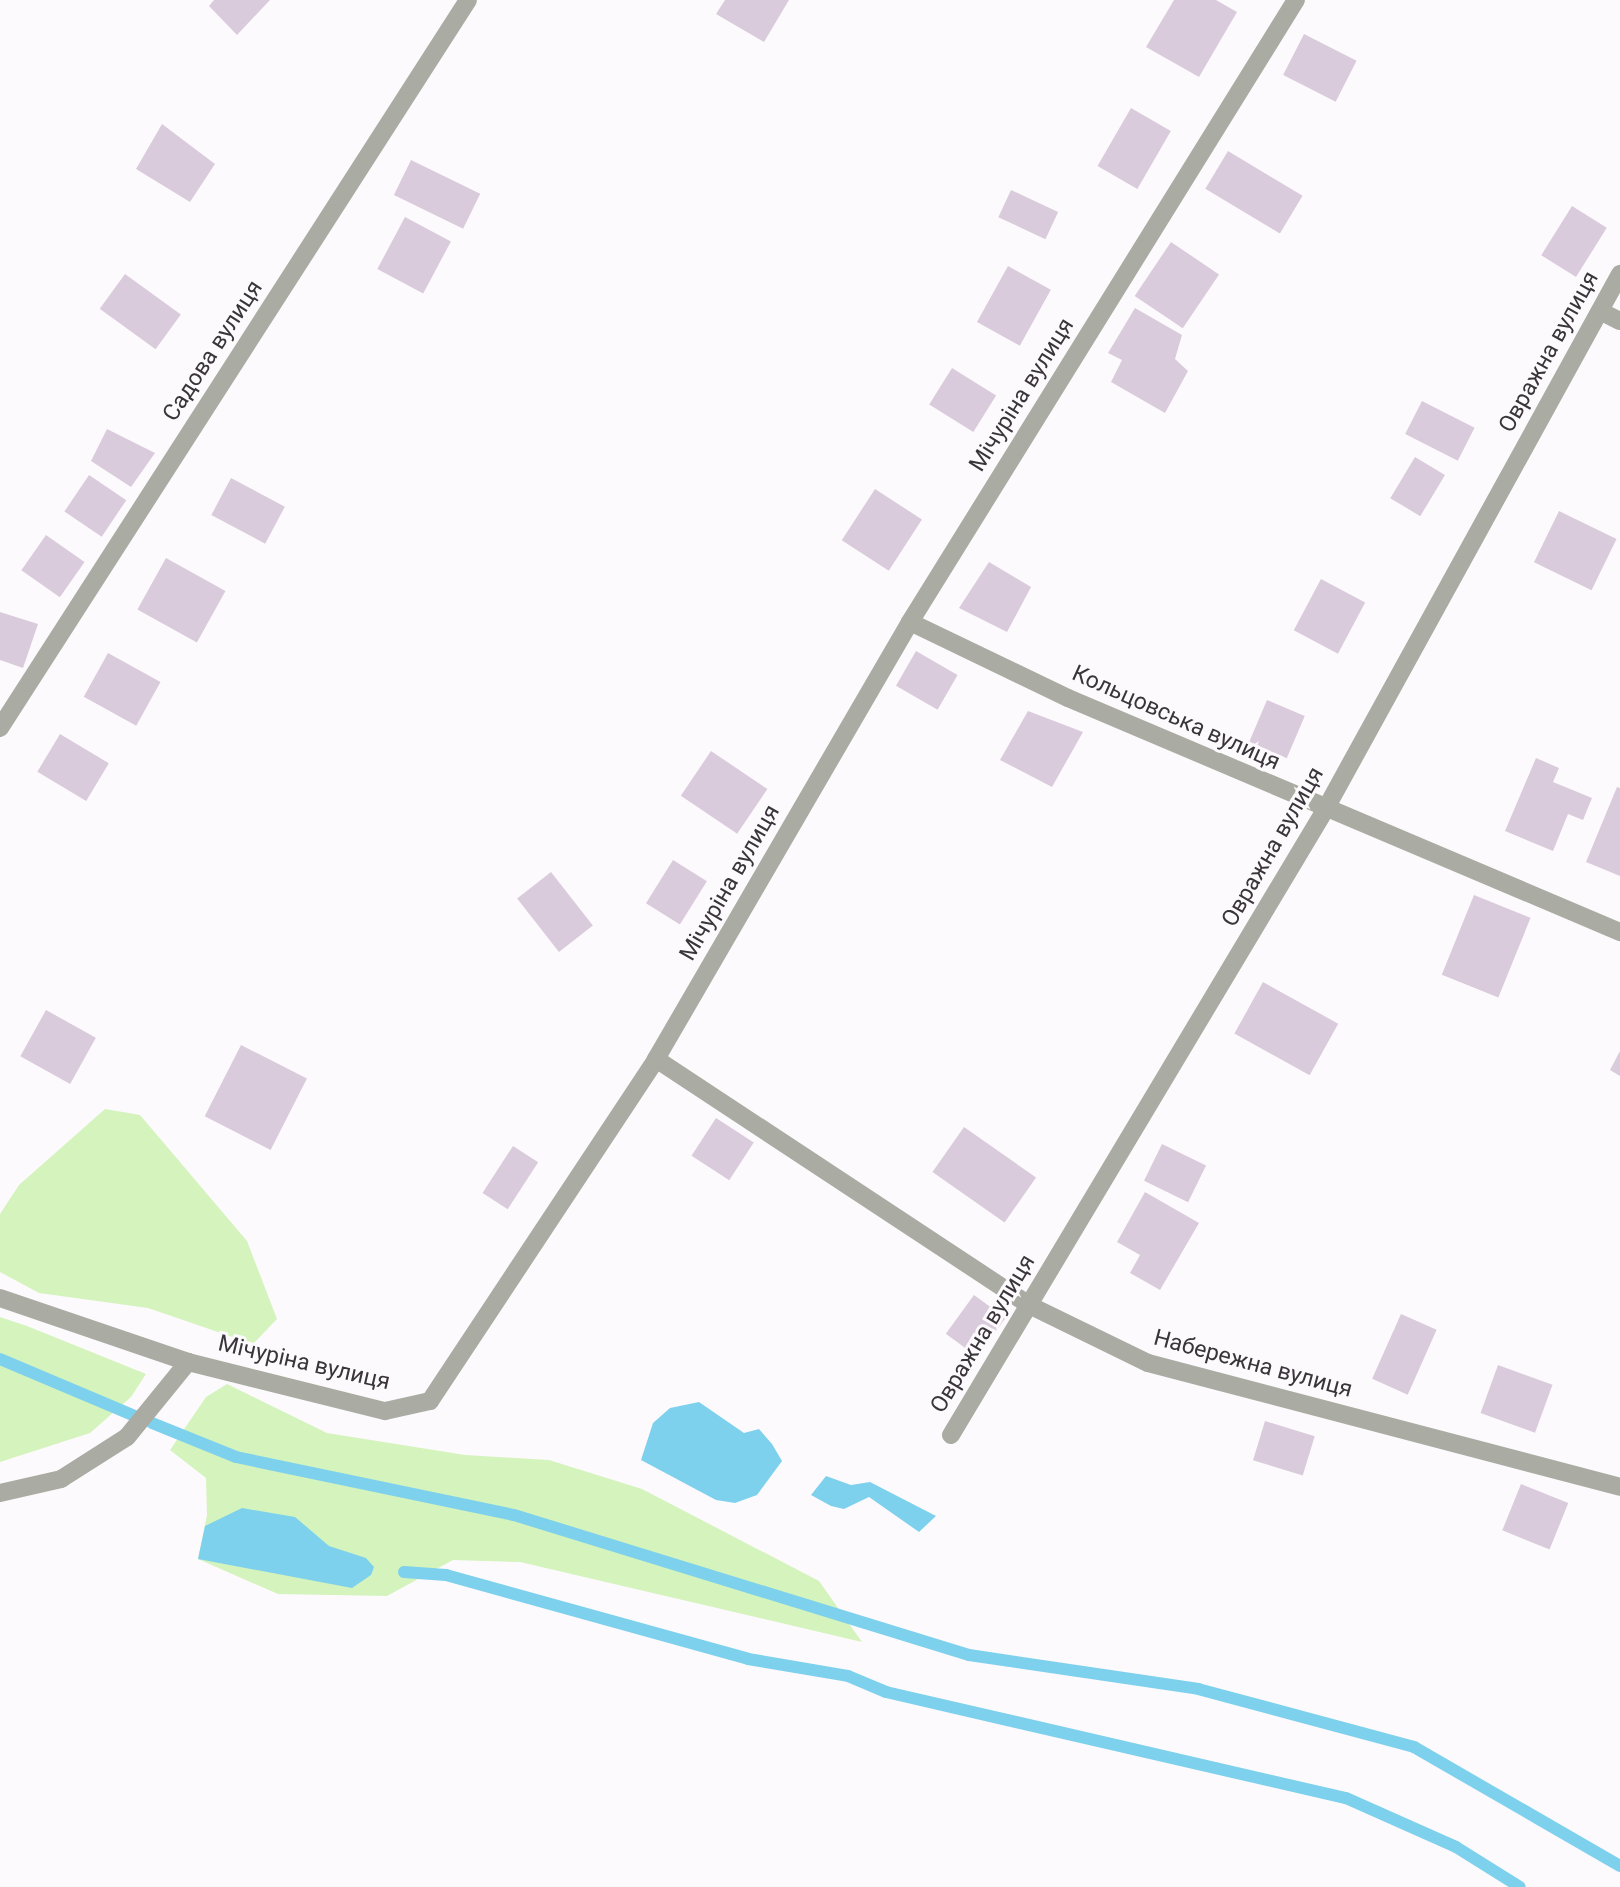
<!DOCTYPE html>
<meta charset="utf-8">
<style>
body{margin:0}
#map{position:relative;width:1620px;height:1887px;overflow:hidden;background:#fdfafd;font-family:Roboto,sans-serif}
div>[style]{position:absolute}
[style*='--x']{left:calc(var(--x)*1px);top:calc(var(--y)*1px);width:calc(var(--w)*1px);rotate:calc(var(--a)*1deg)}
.green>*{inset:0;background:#d4f3bd}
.water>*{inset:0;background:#7ed1ed}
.stream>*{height:12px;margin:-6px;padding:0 6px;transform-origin:6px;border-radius:6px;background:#7ed1ed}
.building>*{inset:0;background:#dacbdc;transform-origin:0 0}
.minor>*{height:18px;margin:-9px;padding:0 9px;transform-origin:9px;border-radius:9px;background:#aaaca3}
span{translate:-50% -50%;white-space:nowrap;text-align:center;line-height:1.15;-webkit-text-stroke:6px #fdfafd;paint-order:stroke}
.street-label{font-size:23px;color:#3a343b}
</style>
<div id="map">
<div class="green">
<div style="clip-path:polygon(105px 1109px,140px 1115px,247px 1241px,277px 1319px,253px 1344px,148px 1308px,39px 1293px,0 1272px,0 1214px,19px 1185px)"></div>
<div style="clip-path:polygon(0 1317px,27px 1326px,146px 1374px,131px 1397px,90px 1433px,0 1462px)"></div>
<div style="clip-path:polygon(227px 1384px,327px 1433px,465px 1455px,549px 1460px,642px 1489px,819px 1581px,862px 1642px,520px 1562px,453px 1560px,387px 1596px,278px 1594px,198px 1559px,207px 1515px,206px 1478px,170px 1450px,206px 1397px)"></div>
</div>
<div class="water">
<div style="clip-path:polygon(699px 1402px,744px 1433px,759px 1429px,772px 1444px,782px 1461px,757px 1495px,735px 1503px,716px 1500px,641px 1460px,653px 1423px,670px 1408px)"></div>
<div style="clip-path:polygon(826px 1476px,851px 1485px,870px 1482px,936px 1516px,919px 1532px,869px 1497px,844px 1509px,831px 1506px,811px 1495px)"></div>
<div style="clip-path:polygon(242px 1508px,295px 1517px,329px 1546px,366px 1558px,374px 1567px,371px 1575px,352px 1588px,198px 1559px,205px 1526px)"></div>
</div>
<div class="stream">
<div style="--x:0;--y:1359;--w:147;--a:22.9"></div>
<div style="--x:152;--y:1423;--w:91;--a:22"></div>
<div style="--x:236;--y:1457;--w:284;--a:11.8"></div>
<div style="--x:514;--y:1515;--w:476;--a:17.1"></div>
<div style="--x:969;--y:1655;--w:232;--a:8.4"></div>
<div style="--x:1198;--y:1689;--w:224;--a:15"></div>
<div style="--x:1414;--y:1747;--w:238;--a:30"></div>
<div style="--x:404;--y:1572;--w:42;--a:4.1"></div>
<div style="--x:446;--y:1575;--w:313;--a:15.5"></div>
<div style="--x:748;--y:1659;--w:101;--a:9.6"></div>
<div style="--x:848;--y:1676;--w:41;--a:22.8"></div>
<div style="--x:886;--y:1692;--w:472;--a:13"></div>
<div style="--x:1346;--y:1798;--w:120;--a:24"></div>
<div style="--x:1456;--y:1847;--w:75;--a:32"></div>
</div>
<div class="building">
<div style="clip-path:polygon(214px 0,270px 0,237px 35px,209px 6px)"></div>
<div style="clip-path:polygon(725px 0,789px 0,764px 42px,716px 14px)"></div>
<div style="clip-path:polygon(1174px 0,1216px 0,1237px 12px,1199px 77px,1146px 47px)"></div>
<div style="left:1304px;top:34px;width:59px;height:46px;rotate:27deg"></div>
<div style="left:1131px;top:108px;width:46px;height:67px;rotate:30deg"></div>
<div style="clip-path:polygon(162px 124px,215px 164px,190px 202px,136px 169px)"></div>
<div style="left:1228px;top:151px;width:87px;height:44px;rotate:31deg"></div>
<div style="left:411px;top:160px;width:77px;height:39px;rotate:26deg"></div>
<div style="left:1011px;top:190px;width:52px;height:30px;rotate:25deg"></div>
<div style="left:1572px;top:206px;width:41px;height:58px;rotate:32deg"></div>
<div style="left:405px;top:217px;width:52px;height:59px;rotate:28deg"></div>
<div style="left:1171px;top:242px;width:58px;height:65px;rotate:34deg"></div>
<div style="left:1008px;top:266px;width:49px;height:64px;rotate:29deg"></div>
<div style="left:125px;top:274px;width:69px;height:43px;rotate:36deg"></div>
<div style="clip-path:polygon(1135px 308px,1182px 335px,1175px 359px,1188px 371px,1165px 413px,1111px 382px,1122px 360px,1108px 353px)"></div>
<div style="left:952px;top:368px;width:52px;height:43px;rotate:32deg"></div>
<div style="left:1422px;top:401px;width:59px;height:37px;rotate:27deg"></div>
<div style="clip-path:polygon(107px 429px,155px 453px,131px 487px,91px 461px)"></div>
<div style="left:1415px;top:457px;width:35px;height:48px;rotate:31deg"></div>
<div style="left:89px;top:475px;width:45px;height:44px;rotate:34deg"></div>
<div style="left:231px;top:478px;width:61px;height:42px;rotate:28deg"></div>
<div style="left:875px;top:489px;width:56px;height:61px;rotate:33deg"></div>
<div style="left:1559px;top:511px;width:64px;height:57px;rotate:26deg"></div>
<div style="left:46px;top:535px;width:47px;height:43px;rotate:35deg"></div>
<div style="left:166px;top:558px;width:68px;height:59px;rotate:29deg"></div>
<div style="clip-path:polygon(989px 562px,1031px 587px,1007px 632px,959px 608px)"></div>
<div style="left:1321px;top:579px;width:50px;height:58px;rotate:28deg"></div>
<div style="clip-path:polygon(0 612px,38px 624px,23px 668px,0 660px)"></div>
<div style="left:916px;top:651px;width:48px;height:40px;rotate:30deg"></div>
<div style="left:108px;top:653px;width:60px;height:50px;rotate:29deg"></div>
<div style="left:1267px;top:700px;width:41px;height:46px;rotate:23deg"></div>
<div style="clip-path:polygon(1028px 711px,1083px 732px,1052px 787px,1000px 760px)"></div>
<div style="left:60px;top:734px;width:57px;height:44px;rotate:31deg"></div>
<div style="left:711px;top:751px;width:68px;height:54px;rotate:34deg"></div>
<div style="clip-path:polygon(1536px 758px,1559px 768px,1553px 782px,1592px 798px,1583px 820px,1568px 814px,1553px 851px,1505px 831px)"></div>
<div style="clip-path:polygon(1617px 787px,1620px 788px,1620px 876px,1586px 862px)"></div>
<div style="left:673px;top:860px;width:40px;height:51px;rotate:32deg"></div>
<div style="left:551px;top:872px;width:68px;height:43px;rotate:52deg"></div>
<div style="left:1474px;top:895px;width:61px;height:86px;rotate:22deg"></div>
<div style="left:1263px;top:982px;width:86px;height:59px;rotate:29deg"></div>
<div style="left:46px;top:1010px;width:57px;height:53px;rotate:29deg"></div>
<div style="left:241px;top:1045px;width:74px;height:80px;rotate:27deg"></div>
<div style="clip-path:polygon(1620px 1051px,1620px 1076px,1610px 1070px)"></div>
<div style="left:716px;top:1118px;width:45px;height:45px;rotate:33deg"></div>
<div style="left:964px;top:1127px;width:88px;height:55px;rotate:35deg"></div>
<div style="left:1162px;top:1144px;width:49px;height:41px;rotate:26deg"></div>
<div style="left:513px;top:1146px;width:30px;height:56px;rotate:33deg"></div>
<div style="clip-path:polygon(1145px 1192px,1199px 1223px,1160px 1290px,1130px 1273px,1140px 1255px,1117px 1242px)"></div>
<div style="left:974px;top:1295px;width:39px;height:48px;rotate:36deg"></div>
<div style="left:1401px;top:1314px;width:39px;height:71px;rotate:24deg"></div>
<div style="left:1498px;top:1365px;width:58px;height:51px;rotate:20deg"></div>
<div style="left:1265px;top:1421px;width:52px;height:41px;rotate:17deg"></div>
<div style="left:1521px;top:1484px;width:51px;height:50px;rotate:22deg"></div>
</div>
<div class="minor">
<div style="--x:1600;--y:311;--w:22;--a:27"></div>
<div style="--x:910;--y:622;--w:175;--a:25.7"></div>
<div style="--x:1068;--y:698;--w:600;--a:22.97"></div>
<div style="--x:0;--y:728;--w:865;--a:-57.26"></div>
<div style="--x:656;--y:1059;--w:447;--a:33.4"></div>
<div style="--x:1029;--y:1305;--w:132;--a:26"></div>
<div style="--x:1148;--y:1363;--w:488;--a:14.7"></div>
<div style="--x:0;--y:1298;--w:199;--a:18.8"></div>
<div style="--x:188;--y:1362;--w:203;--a:14"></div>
<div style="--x:385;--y:1411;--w:46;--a:-12.5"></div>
<div style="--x:430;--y:1401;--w:410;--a:-56.5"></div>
<div style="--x:656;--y:1059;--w:505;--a:-59.83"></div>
<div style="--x:910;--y:622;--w:732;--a:-58.18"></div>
<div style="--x:951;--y:1435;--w:728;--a:-59.1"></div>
<div style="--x:1325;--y:810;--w:612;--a:-61.17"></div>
<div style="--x:0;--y:1493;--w:63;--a:-12.9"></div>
<div style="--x:61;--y:1479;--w:78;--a:-32.5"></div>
<div style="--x:127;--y:1437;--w:97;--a:-50.9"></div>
</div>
<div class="street-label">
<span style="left:213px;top:351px;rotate:-57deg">Садова вулиця</span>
<span style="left:1549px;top:352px;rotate:-61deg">Овражна вулиця</span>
<span style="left:1022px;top:395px;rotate:-58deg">Мічуріна вулиця</span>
<span style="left:1176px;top:718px;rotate:24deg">Кольцовська вулиця</span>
<span style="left:1273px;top:847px;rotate:-60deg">Овражна вулиця</span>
<span style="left:730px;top:883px;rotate:-60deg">Мічуріна вулиця</span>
<span style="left:983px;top:1334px;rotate:-59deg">Овражна вулиця</span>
<span style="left:304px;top:1363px;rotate:13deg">Мічуріна вулиця</span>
<span style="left:1253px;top:1364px;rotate:15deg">Набережна вулиця</span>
</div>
</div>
